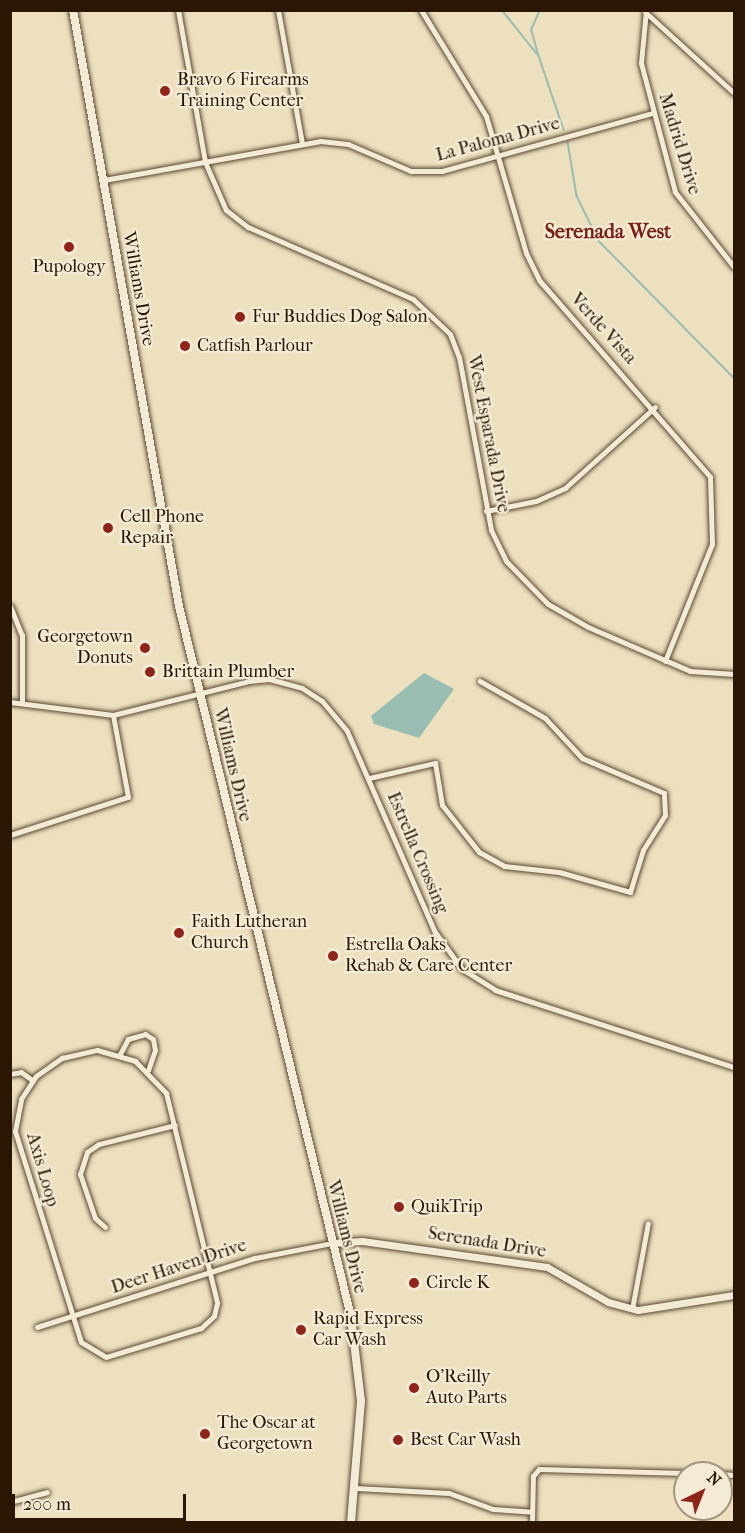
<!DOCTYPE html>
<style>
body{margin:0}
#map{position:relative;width:745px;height:1533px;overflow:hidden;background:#ede0bf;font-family:"IM FELL French Canon",serif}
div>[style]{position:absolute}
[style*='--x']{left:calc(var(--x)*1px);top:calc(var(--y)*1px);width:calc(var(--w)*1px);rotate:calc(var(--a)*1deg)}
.water>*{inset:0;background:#99bdb0}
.stream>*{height:1.5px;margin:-0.75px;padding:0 0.75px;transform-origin:0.75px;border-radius:0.75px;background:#99bdb0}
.roads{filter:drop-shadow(0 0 2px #5b4832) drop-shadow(0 0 2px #5b4832)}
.minor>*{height:5px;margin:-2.5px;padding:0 2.5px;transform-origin:2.5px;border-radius:2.5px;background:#f3ebd5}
.tertiary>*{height:7px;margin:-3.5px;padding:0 3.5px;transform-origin:3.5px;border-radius:3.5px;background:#f3ebd5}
.secondary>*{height:8px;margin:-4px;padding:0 4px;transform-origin:4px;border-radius:4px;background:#f3ebd5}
.dots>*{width:16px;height:16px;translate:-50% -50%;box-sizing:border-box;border:3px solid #f3ebd5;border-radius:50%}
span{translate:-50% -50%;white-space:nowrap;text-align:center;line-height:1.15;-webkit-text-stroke:4.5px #f3ebd5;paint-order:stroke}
.poi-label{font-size:18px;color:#2a1603}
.left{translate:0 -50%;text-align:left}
.right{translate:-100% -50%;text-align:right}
.street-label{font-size:18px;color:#2a1603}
.neighbourhood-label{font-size:20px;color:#7a1f14;font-weight:700}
.frame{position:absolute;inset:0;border:12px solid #2a1603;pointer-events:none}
.north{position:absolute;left:673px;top:1461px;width:60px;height:60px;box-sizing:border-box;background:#f3ebd5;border:2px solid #a39681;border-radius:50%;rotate:43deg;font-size:16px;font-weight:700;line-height:24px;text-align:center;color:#2a1603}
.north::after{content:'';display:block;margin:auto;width:21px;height:27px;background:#8f2418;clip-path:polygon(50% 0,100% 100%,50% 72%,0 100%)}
.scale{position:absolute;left:12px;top:1494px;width:174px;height:27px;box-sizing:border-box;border:3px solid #2a1603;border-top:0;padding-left:8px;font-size:18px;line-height:21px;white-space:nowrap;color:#2a1603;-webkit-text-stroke:4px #f3ebd5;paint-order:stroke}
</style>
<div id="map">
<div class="water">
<div style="clip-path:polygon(424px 673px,454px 689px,419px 738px,374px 724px,371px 716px)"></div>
</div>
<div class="stream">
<div style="--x:502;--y:10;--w:59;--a:51.2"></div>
<div style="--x:539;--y:56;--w:78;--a:71.3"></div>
<div style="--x:538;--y:54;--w:25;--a:-106"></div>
<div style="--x:531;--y:30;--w:22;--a:-66"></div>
<div style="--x:568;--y:142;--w:55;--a:80.5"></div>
<div style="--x:577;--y:196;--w:50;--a:63.9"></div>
<div style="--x:599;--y:241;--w:192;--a:45.4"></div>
</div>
<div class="roads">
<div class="minor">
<div style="--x:178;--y:10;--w:154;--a:79.9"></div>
<div style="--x:205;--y:162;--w:52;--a:66.4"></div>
<div style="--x:226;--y:210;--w:28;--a:38"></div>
<div style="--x:248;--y:227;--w:180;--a:23.6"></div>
<div style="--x:413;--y:299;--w:51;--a:43.4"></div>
<div style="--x:450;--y:334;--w:25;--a:69"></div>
<div style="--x:459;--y:357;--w:176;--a:79.5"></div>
<div style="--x:491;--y:530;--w:34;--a:64"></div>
<div style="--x:506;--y:561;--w:60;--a:45.7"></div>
<div style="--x:548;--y:604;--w:46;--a:29.9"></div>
<div style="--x:588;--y:627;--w:111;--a:23.3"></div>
<div style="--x:690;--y:671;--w:44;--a:3.9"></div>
<div style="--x:278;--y:10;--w:136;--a:79.8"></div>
<div style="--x:421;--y:10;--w:124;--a:58.5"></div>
<div style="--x:486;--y:116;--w:143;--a:73.7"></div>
<div style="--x:526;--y:253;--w:30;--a:64"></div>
<div style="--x:539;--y:280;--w:261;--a:49"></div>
<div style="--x:710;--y:477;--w:67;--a:88.3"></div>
<div style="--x:712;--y:544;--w:126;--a:111.9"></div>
<div style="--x:646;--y:10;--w:53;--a:95.4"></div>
<div style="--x:641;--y:63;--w:133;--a:75.2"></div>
<div style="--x:675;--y:192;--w:95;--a:51.8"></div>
<div style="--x:645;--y:12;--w:120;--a:42.3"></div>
<div style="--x:104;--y:180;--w:219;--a:-10.2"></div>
<div style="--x:320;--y:141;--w:28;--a:6"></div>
<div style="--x:348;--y:144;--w:69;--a:23.2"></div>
<div style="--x:411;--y:171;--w:31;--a:0"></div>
<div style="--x:442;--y:171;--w:219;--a:-15.4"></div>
<div style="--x:486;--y:511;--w:51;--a:-11.3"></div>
<div style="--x:536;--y:501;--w:32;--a:-24"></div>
<div style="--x:565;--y:488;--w:121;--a:-42"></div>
<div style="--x:10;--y:606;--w:31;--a:68"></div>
<div style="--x:22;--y:635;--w:67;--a:90"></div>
<div style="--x:10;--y:702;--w:104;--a:7.2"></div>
<div style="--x:113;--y:715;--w:140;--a:-14"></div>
<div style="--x:249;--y:681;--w:20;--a:-6"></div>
<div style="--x:269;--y:679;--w:34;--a:15"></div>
<div style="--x:302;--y:688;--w:24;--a:33"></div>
<div style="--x:322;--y:701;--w:39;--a:50"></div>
<div style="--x:347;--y:731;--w:219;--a:66.4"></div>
<div style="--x:435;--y:932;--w:46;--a:53.9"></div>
<div style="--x:462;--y:969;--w:39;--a:32"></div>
<div style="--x:495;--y:990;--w:251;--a:17.9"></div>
<div style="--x:369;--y:778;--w:68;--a:-12.8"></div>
<div style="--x:435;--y:763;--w:43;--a:80.5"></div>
<div style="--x:442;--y:805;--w:60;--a:51.8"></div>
<div style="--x:479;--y:852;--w:29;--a:29"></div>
<div style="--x:504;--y:866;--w:55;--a:6.2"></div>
<div style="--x:559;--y:872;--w:74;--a:15.7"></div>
<div style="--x:630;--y:892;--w:44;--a:-72.8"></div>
<div style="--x:643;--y:850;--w:41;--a:-57.8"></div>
<div style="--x:665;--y:815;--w:22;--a:-93"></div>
<div style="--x:664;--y:793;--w:89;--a:-156.9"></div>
<div style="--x:582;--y:758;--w:54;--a:-132.8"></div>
<div style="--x:545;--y:718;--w:75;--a:-150.4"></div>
<div style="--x:10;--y:835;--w:124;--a:-17.9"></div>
<div style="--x:128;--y:797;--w:83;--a:-100.4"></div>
<div style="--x:97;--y:1050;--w:40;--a:16"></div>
<div style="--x:135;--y:1061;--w:45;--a:45.9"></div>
<div style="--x:166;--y:1093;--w:216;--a:76.3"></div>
<div style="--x:217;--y:1303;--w:13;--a:103"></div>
<div style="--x:214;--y:1316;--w:18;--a:137"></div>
<div style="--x:201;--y:1328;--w:99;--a:163"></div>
<div style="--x:106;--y:1357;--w:29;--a:-149"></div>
<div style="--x:81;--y:1342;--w:221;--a:-107.4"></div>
<div style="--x:15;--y:1131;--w:33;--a:-79"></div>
<div style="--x:21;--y:1099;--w:27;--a:-57"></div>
<div style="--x:36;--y:1076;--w:32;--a:-35"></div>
<div style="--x:62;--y:1058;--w:36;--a:-13"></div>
<div style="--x:120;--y:1054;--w:17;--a:-62"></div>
<div style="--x:128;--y:1039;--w:18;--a:-16"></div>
<div style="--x:145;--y:1034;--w:9;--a:32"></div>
<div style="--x:153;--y:1039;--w:11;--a:80"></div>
<div style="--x:155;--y:1050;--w:21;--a:109"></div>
<div style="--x:10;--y:1074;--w:11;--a:-10"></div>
<div style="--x:21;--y:1072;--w:14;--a:36"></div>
<div style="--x:105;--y:1227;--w:13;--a:-138"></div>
<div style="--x:95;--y:1218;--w:46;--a:-108.8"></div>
<div style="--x:80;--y:1174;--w:23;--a:-72"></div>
<div style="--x:87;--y:1152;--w:14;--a:-34"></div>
<div style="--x:99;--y:1144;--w:78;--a:-14"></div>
<div style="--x:632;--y:1309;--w:87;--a:-79.5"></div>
<div style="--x:37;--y:1327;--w:229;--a:-17.6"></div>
<div style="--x:255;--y:1258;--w:78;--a:-11"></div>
<div style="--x:721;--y:1474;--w:13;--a:4"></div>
<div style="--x:356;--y:1488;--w:93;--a:3.1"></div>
<div style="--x:449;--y:1493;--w:47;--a:20"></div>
<div style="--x:493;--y:1509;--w:39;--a:4"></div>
<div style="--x:10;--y:1502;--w:38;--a:-15"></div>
<div style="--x:532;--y:1522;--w:46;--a:-88.8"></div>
<div style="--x:533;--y:1476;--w:9;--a:-49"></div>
<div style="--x:539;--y:1469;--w:146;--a:1.6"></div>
</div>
<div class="tertiary">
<div style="--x:332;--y:1243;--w:30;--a:-4"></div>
<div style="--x:362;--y:1241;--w:187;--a:8"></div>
<div style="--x:547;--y:1267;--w:70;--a:29.8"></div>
<div style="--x:608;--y:1302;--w:31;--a:15"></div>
<div style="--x:638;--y:1310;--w:97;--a:-8.9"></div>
</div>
<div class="secondary">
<div style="--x:73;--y:10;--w:605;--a:79.92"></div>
<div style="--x:179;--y:606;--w:732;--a:76.4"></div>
<div style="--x:351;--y:1317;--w:85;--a:83.2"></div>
<div style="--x:361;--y:1401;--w:121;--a:94.7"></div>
</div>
</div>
<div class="dots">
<div style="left:165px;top:91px;background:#8f2418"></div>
<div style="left:69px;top:247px;background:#8f2418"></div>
<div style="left:240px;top:317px;background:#8f2418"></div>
<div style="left:185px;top:346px;background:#8f2418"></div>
<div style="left:108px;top:528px;background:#8f2418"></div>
<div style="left:145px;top:648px;background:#8f2418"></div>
<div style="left:150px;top:672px;background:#8f2418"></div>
<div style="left:179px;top:933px;background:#8f2418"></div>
<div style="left:333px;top:956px;background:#8f2418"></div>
<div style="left:399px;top:1207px;background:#8f2418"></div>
<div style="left:414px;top:1283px;background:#8f2418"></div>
<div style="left:301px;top:1330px;background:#8f2418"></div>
<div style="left:414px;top:1388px;background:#8f2418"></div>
<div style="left:205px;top:1434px;background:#8f2418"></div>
<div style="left:398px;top:1440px;background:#8f2418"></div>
</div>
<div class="poi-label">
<span class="left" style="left:177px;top:91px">Bravo 6 Firearms<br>Training Center</span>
<span style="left:69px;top:267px">Pupology</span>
<span class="left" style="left:252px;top:317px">Fur Buddies Dog Salon</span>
<span class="left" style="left:197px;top:346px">Catfish Parlour</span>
<span class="left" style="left:120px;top:528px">Cell Phone<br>Repair</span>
<span class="right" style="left:133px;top:648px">Georgetown<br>Donuts</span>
<span class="left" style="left:162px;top:672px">Brittain Plumber</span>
<span class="left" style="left:191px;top:933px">Faith Lutheran<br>Church</span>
<span class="left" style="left:345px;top:956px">Estrella Oaks<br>Rehab &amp; Care Center</span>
<span class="left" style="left:411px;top:1207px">QuikTrip</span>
<span class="left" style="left:426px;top:1283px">Circle K</span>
<span class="left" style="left:313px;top:1330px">Rapid Express<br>Car Wash</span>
<span class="left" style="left:426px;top:1388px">O'Reilly<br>Auto Parts</span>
<span class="left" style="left:217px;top:1434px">The Oscar at<br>Georgetown</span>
<span class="left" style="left:410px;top:1440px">Best Car Wash</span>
</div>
<div class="street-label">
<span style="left:498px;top:140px;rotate:-15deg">La Paloma Drive</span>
<span style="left:679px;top:144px;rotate:73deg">Madrid Drive</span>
<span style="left:138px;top:289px;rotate:80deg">Williams Drive</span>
<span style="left:603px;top:329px;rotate:48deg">Verde Vista</span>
<span style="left:488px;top:434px;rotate:79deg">West Esparada Drive</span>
<span style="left:232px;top:765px;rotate:77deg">Williams Drive</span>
<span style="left:417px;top:853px;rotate:67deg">Estrella Crossing</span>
<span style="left:42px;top:1170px;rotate:74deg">Axis Loop</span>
<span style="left:346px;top:1237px;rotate:76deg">Williams Drive</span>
<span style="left:487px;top:1243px;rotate:9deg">Serenada Drive</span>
<span style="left:179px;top:1267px;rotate:-18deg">Deer Haven Drive</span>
</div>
<div class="neighbourhood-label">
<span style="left:608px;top:231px">Serenada West</span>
</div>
<div class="frame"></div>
<div class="north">N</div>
<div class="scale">200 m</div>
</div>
